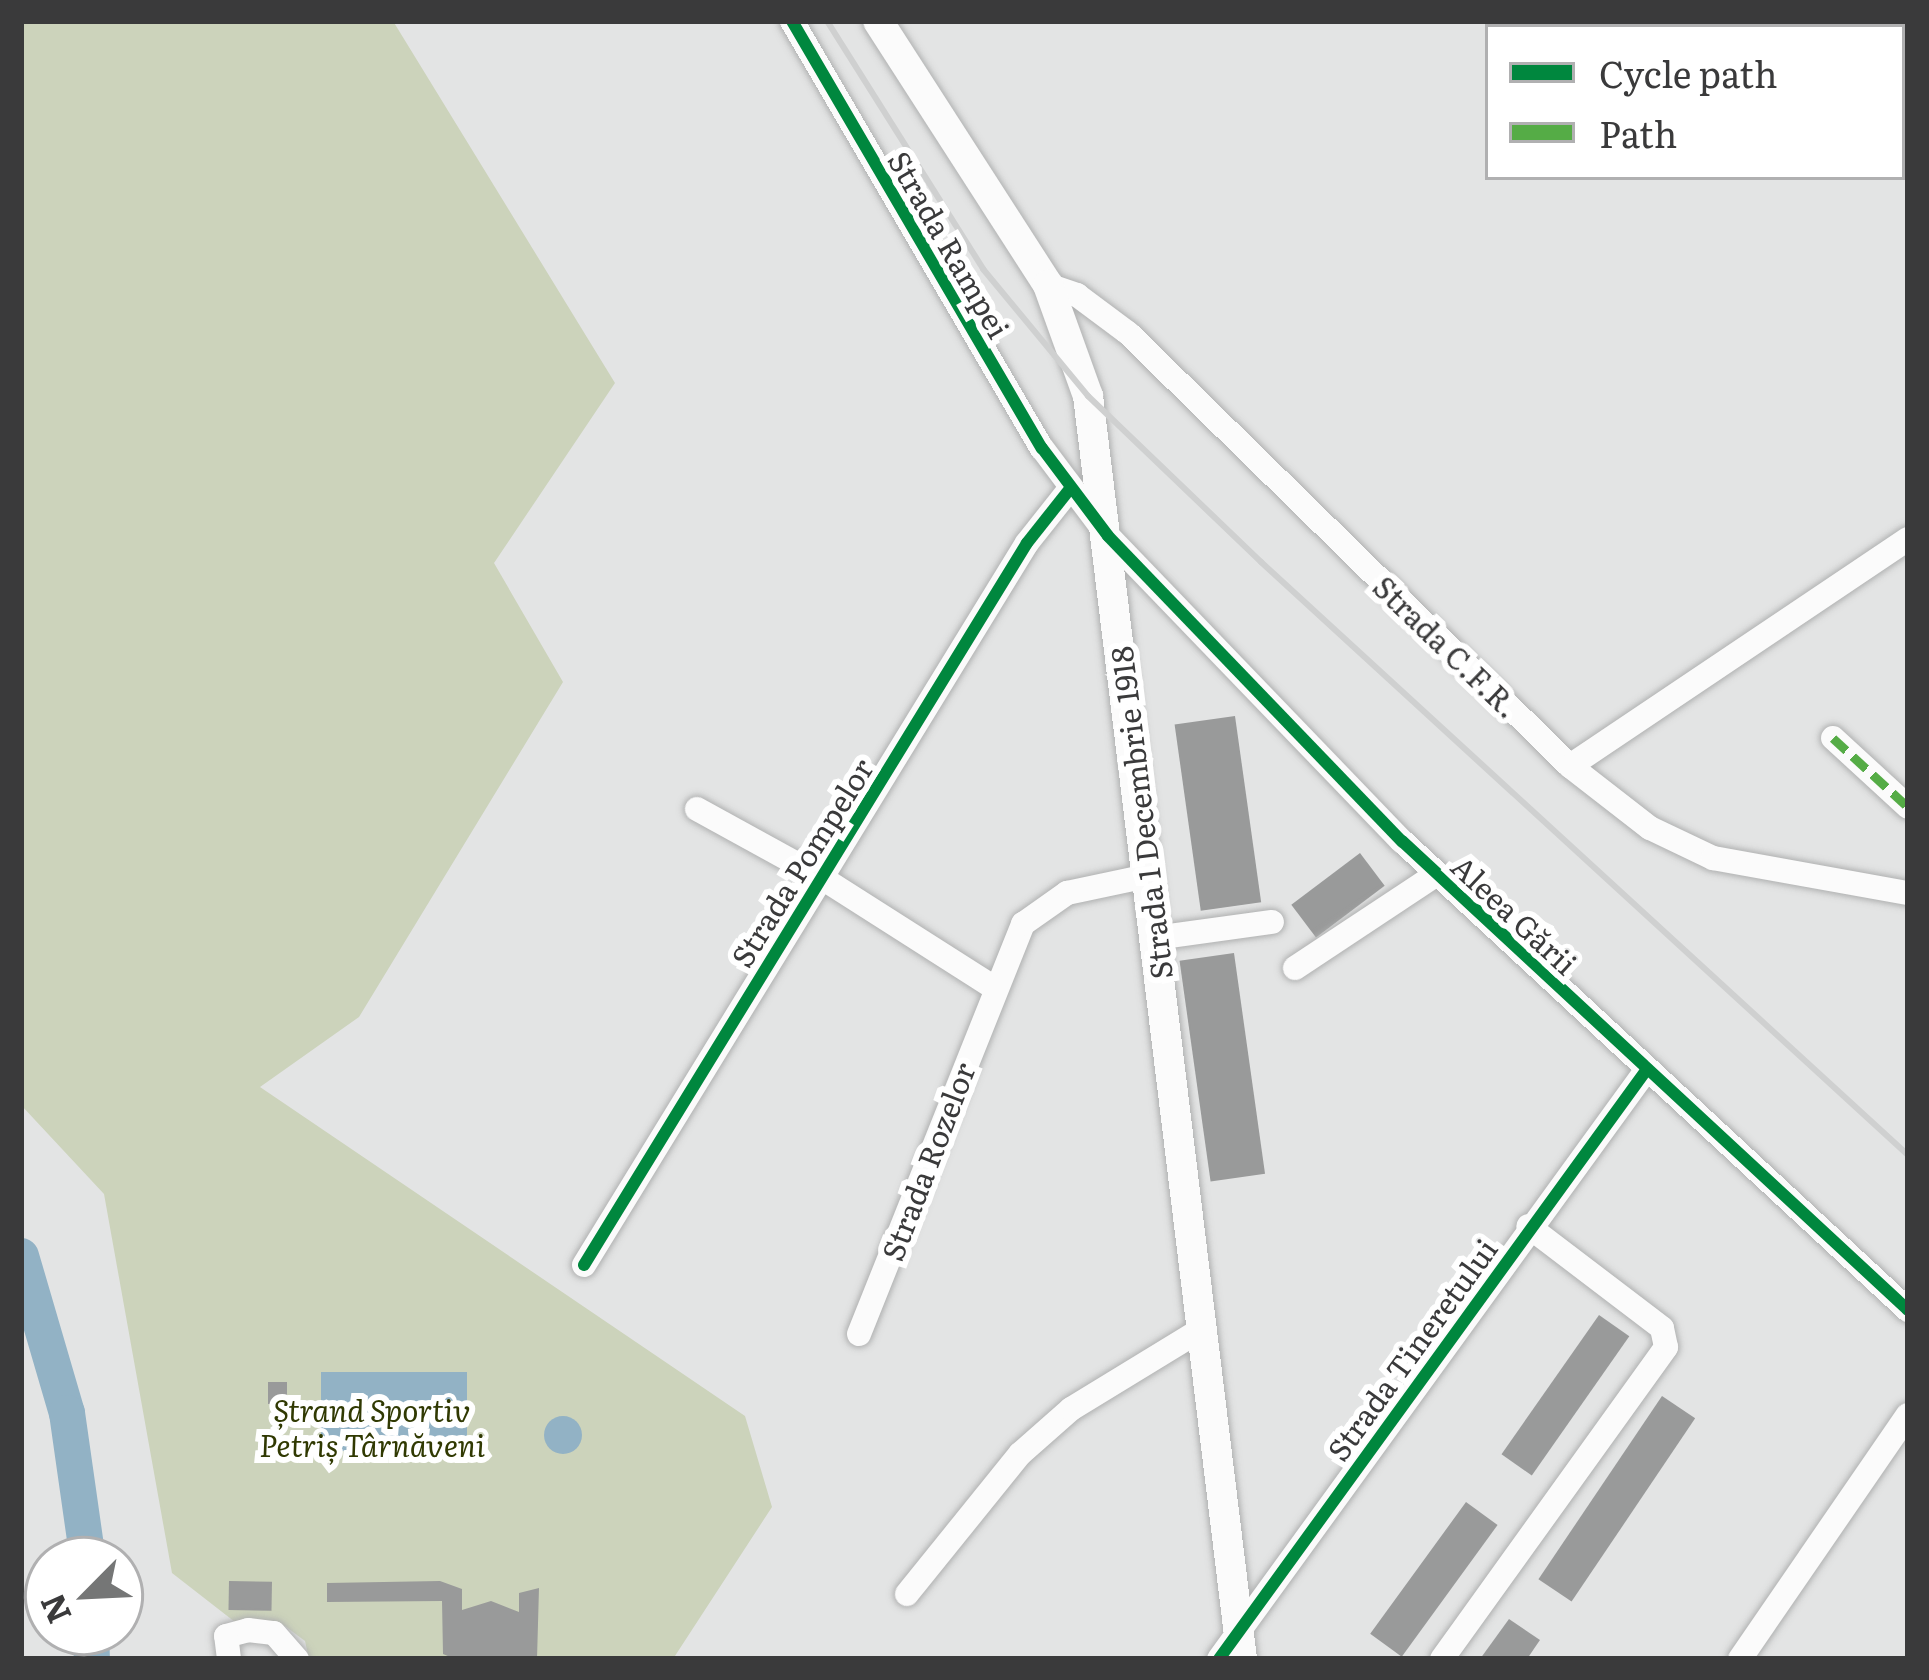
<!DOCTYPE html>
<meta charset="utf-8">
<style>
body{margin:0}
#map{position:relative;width:1929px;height:1680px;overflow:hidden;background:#e3e4e4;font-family:Literata,serif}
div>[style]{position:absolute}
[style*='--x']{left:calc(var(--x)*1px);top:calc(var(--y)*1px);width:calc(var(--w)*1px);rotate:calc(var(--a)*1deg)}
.green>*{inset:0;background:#ccd3bb}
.water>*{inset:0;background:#92b2c5;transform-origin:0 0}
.round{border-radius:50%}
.river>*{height:36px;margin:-18px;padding:0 18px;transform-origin:18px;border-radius:18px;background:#92b2c5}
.building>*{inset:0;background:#999a9a;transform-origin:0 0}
.roads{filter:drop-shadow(0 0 3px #b0b1b1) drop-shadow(0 0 3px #b0b1b1)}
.minor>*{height:24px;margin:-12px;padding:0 12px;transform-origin:12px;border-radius:12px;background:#fbfbfb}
.major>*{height:30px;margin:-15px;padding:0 15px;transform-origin:15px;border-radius:15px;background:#fbfbfb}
.rail>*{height:6px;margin:-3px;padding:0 3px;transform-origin:3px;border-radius:3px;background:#cfd0d0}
.quiet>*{height:9px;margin-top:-4.5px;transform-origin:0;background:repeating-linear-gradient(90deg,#55ac46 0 18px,transparent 0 27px)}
.cycleway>*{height:12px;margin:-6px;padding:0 6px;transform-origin:6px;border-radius:6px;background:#00873e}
span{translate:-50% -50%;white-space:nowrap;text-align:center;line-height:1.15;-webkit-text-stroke:12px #fff;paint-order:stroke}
.street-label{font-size:30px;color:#3a3a3b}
.park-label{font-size:30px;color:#303902;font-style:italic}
.frame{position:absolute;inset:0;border:24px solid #3a3a3b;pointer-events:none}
.legend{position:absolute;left:1485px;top:24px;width:420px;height:156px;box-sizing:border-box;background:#fff;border:3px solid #b0b0b1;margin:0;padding:15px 21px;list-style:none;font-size:36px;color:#3a3a3b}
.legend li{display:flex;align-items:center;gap:24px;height:60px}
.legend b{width:60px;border:3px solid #b0b0b1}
.north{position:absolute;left:24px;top:1536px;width:120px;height:120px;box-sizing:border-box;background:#fff;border:3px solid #b0b0b1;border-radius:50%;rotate:246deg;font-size:33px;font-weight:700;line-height:48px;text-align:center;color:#3a3a3b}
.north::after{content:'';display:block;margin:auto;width:42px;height:54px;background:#757676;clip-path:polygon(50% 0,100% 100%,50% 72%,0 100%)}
</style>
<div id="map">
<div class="green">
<div style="clip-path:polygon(21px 21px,393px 21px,615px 383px,494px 563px,563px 682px,359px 1017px,260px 1087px,745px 1416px,772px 1507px,673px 1659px,309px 1659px,305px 1641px,285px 1626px,235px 1622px,172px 1573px,104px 1194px,21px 1105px)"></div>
</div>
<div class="water">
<div style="left:321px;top:1372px;width:146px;height:79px"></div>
<div class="round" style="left:544px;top:1416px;width:38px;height:38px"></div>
</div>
<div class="river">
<div style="--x:21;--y:1256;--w:164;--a:73.7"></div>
<div style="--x:67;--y:1413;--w:148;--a:81.9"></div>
<div style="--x:91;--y:1632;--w:27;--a:88"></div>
</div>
<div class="building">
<div style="left:1235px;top:716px;width:188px;height:61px;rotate:82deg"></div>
<div style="left:1360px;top:853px;width:41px;height:86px;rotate:53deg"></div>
<div style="left:1234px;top:953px;width:223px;height:55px;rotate:82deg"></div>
<div style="left:1599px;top:1315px;width:37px;height:170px;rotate:35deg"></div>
<div style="left:268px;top:1382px;width:19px;height:22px"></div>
<div style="left:1662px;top:1396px;width:40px;height:221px;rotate:34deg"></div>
<div style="left:1466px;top:1502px;width:39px;height:163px;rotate:36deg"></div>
<div style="left:229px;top:1581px;width:43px;height:29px;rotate:1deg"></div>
<div style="clip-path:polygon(440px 1581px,462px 1589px,462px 1610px,491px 1601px,519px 1612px,519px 1593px,539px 1588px,537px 1659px,455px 1659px,443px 1654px,442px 1601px,327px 1602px,327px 1583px)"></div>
<div style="clip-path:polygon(1509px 1619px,1540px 1640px,1527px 1659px,1480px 1659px)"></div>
</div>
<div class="roads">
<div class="minor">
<div style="--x:792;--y:21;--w:495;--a:59.7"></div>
<div style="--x:1042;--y:448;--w:110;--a:53.1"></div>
<div style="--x:1108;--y:536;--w:424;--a:46.1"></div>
<div style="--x:1402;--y:841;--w:690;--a:42.83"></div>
<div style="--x:1048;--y:285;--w:31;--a:19"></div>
<div style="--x:1077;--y:295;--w:64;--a:36.7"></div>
<div style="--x:1128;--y:333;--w:619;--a:44.41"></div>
<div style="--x:1570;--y:766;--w:101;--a:37.8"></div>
<div style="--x:1650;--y:828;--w:70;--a:25.5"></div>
<div style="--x:1713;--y:858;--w:198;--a:10.2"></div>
<div style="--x:1833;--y:738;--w:102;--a:42.6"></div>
<div style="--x:1570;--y:766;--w:407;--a:-33.9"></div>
<div style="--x:697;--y:809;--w:139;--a:28.8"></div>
<div style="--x:819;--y:876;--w:209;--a:32.5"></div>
<div style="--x:1155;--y:938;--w:118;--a:-7.8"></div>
<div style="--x:1295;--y:968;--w:170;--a:-33.5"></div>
<div style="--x:584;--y:1265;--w:847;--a:-58.47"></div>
<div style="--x:1027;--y:543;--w:68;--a:-51.6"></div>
<div style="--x:859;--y:1334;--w:442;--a:-68.2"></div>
<div style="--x:1023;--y:924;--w:54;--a:-35.2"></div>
<div style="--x:1067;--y:893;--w:82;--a:-12"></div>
<div style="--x:907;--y:1594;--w:180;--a:-51.1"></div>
<div style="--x:1020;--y:1454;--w:68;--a:-41.4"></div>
<div style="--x:1071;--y:1409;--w:153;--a:-31.4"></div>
<div style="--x:229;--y:1659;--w:23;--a:-97"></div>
<div style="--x:226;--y:1636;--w:23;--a:-15"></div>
<div style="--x:248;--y:1630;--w:26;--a:7"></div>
<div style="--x:274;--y:1633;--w:35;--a:49"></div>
<div style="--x:1219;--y:1659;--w:729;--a:-54.04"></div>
<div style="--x:1442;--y:1659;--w:384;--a:-54.3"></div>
<div style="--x:1666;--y:1347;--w:19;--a:-102"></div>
<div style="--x:1662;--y:1328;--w:168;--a:-142.7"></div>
<div style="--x:1740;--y:1659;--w:296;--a:-55.5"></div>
</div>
<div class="major">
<div style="--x:878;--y:21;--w:314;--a:57.2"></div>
<div style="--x:1048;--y:285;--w:118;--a:70.2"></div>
<div style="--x:1088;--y:396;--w:1272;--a:83.05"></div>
</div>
</div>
<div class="rail">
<div style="--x:827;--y:21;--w:293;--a:57.8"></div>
<div style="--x:983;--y:269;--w:165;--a:50.4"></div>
<div style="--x:1088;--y:396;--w:240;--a:43.8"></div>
<div style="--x:1261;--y:562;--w:878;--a:42.51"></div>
</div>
<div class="quiet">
<div style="--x:1833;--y:738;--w:102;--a:42.6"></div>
</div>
<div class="cycleway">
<div style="--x:792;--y:21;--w:495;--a:59.7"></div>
<div style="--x:1042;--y:448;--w:110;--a:53.1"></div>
<div style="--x:1108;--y:536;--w:424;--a:46.1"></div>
<div style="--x:1402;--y:841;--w:690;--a:42.83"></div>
<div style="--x:584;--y:1265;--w:847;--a:-58.47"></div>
<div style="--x:1027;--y:543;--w:68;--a:-51.6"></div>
<div style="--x:1219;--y:1659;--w:729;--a:-54.04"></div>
</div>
<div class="street-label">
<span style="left:950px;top:244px;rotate:60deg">Strada Rampei</span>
<span style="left:1447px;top:646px;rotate:44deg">Strada C.F.R.</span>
<span style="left:1140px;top:813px;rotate:-97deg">Strada 1 Decembrie 1918</span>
<span style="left:801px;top:862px;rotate:-58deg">Strada Pompelor</span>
<span style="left:1515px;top:914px;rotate:43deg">Aleea Gării</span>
<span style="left:927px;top:1161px;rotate:-69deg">Strada Rozelor</span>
<span style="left:1411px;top:1349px;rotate:-54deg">Strada Tineretului</span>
</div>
<div class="park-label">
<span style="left:372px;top:1426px">Ștrand Sportiv<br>Petriș Târnăveni</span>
</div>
<div class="frame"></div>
<ul class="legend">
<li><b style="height:15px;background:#00873e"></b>Cycle path</li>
<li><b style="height:15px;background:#55ac46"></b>Path</li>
</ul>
<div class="north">N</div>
</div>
